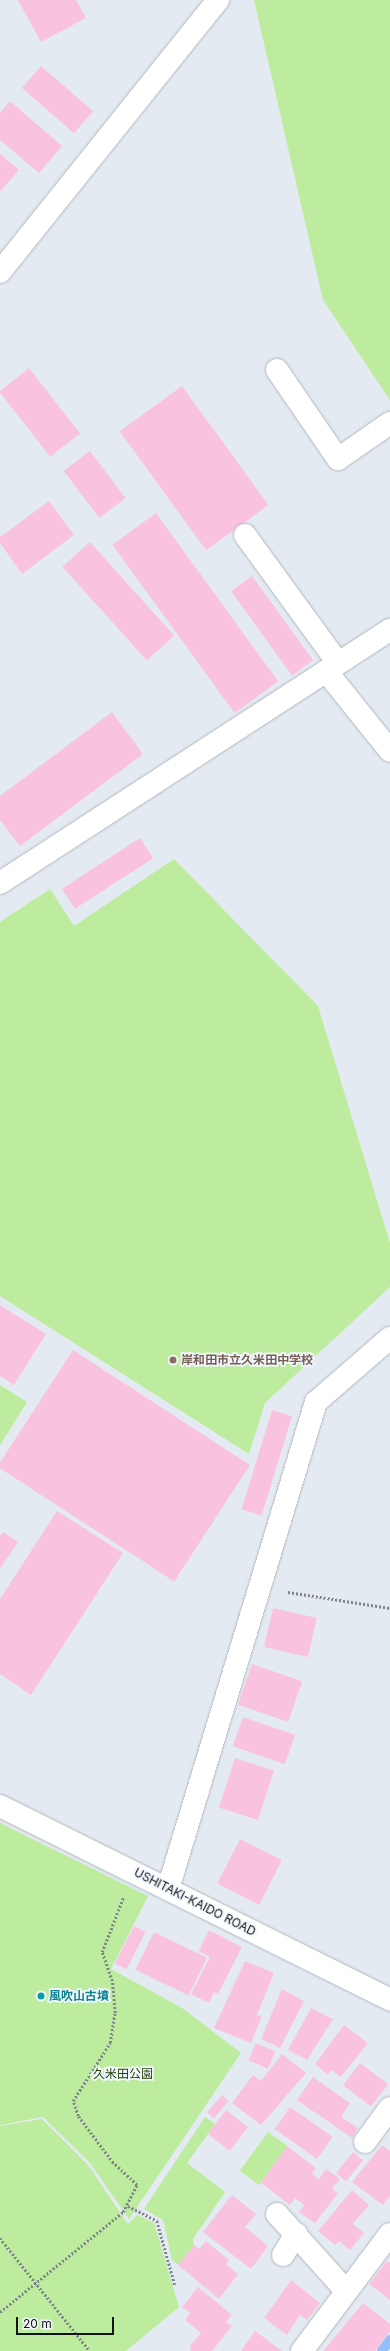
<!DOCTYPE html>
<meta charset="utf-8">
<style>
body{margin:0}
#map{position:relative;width:390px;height:2351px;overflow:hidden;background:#e4eaf1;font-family:Inter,"Noto Sans JP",sans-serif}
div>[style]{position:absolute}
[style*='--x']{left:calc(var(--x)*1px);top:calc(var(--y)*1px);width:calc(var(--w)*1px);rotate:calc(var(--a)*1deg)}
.green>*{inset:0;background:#bdec9e;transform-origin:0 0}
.stream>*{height:10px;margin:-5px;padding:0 5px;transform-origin:5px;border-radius:5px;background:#97bdfa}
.building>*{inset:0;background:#f9c3e0;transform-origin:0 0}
.path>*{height:2.5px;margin-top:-1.25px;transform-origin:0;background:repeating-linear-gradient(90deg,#81858a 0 2px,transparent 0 4px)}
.roads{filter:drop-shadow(0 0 1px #b2b8bf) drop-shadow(0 0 1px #b2b8bf)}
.minor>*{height:22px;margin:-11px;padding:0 11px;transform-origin:11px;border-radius:11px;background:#fff}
.dots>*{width:11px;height:11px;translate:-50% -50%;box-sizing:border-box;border:2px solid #f2f7ff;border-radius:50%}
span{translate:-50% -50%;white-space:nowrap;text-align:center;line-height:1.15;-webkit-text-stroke:3.5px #f2f7ff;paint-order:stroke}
.education-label{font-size:12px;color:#785e54;font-weight:700}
.left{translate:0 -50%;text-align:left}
.street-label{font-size:12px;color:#111316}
.culture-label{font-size:12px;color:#0d838f;font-weight:700}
.park-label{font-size:12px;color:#244207}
.scale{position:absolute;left:16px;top:2317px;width:98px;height:18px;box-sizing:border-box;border:2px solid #111316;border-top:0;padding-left:5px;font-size:12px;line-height:14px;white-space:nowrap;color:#111316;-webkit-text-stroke:3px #f2f7ff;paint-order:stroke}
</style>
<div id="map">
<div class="green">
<div style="clip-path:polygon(254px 0,390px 0,390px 400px,323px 300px)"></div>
<div style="clip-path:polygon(174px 859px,318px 1006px,390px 1243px,390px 1287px,265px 1403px,249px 1454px,0 1296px,0 922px,50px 889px,74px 926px)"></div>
<div style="clip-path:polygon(0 1385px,27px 1402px,0 1445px)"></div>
<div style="clip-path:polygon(0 1823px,148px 1896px,111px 1969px,182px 2008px,241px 2053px,129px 2219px,90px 2163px,43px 2117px,0 2125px)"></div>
<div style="clip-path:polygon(205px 2117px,215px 2124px,187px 2163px,225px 2192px,193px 2239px,194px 2245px,178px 2265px,172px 2260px,163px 2220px,144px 2209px)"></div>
<div style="clip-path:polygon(42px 2119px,88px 2165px,128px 2224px,137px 2215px,154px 2223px,179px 2307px,126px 2351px,0 2351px,0 2126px)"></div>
<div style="left:268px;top:2132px;width:24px;height:48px;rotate:36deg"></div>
</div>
<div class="stream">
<div style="--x:382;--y:2351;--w:14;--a:-54"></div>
</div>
<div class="building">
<div style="clip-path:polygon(18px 0,76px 0,86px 18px,41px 42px)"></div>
<div style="left:41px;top:66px;width:69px;height:29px;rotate:41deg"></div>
<div style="clip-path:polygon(10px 101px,62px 146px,39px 173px,0 140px,0 113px)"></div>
<div style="clip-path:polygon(0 154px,19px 170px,0 192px)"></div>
<div style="left:29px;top:368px;width:83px;height:38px;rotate:52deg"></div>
<div style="left:182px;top:386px;width:147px;height:77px;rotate:54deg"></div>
<div style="left:90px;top:451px;width:59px;height:33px;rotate:53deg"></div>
<div style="clip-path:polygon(49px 501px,74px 535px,22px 574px,0 543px,0 537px)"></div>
<div style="left:156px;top:513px;width:208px;height:54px;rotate:54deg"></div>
<div style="left:90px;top:542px;width:126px;height:37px;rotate:48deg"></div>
<div style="left:252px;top:576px;width:104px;height:26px;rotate:54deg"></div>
<div style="clip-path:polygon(112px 712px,143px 754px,20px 846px,0 820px,0 796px)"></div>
<div style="left:140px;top:838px;width:24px;height:93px;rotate:57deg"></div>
<div style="clip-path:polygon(0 1305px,46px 1334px,14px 1385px,0 1376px)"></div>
<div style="left:73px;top:1350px;width:211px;height:139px;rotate:33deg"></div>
<div style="left:272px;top:1410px;width:21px;height:104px;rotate:17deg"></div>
<div style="clip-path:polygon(57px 1511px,123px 1553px,31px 1695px,0 1674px,0 1599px)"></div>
<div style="clip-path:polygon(3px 1532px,18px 1542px,0 1569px,0 1536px)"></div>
<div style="left:273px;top:1608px;width:45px;height:40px;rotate:13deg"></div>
<div style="left:252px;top:1664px;width:53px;height:43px;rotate:19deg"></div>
<div style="left:243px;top:1717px;width:55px;height:31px;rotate:19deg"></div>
<div style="left:235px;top:1758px;width:41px;height:52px;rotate:18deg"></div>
<div style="left:240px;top:1839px;width:47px;height:50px;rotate:27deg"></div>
<div style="left:134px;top:1926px;width:13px;height:42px;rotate:27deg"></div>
<div style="clip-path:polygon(209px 1930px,242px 1947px,218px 1994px,214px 1992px,209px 2003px,191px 1994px,210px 1957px,199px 1951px)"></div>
<div style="left:154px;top:1932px;width:59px;height:42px;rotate:26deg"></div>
<div style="clip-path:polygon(245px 1961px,274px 1973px,257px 2015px,262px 2016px,251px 2043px,214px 2028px)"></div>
<div style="clip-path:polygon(282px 1989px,304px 2001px,280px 2048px,261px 2039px)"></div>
<div style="clip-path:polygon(311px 2008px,333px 2019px,307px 2060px,288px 2050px)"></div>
<div style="clip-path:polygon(344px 2025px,368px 2043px,341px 2077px,331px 2070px,328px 2075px,315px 2064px)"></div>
<div style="left:256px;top:2043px;width:21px;height:19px;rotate:23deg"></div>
<div style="clip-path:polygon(282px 2054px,306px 2073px,261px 2125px,232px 2103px,253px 2075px,261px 2081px)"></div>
<div style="left:360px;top:2063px;width:35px;height:28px;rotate:37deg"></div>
<div style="clip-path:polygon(313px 2077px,350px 2103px,341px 2117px,358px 2128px,352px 2138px,297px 2100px)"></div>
<div style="left:222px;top:2095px;width:9px;height:23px;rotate:41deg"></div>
<div style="left:290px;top:2107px;width:52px;height:27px;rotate:35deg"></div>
<div style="left:226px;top:2110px;width:28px;height:30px;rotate:38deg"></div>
<div style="clip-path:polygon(382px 2145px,390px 2151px,390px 2196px,383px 2205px,352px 2182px)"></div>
<div style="clip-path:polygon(287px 2146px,316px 2168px,312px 2174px,319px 2179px,326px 2169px,340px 2179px,332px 2189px,338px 2193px,315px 2223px,299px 2212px,304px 2205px,295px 2198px,290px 2205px,261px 2183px)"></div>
<div style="left:353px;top:2152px;width:13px;height:27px;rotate:39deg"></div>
<div style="clip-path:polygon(352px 2190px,369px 2205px,353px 2224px,364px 2233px,350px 2250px,339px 2241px,335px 2245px,318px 2231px)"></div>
<div style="clip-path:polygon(232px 2195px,256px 2214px,245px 2227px,268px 2246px,251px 2269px,203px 2232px)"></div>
<div style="clip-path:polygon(206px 2241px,229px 2260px,226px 2264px,238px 2274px,219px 2299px,178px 2265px,194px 2245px,199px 2249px)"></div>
<div style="clip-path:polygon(387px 2261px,390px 2263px,390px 2300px,369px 2284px)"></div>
<div style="clip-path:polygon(291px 2280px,320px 2303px,307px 2320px,300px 2315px,287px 2335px,264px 2318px)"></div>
<div style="clip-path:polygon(198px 2287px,232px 2315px,226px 2322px,232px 2326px,212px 2351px,191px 2351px,190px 2346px,201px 2333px,185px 2320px,190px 2313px,182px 2307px)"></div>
<div style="clip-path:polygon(363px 2303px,390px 2324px,390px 2331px,375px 2351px,323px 2351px)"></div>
<div style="clip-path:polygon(255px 2331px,282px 2351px,241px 2351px)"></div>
</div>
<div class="path">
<div style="--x:288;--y:1592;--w:103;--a:8.9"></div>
<div style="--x:128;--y:2206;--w:33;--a:27"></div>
<div style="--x:157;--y:2221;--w:66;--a:74.3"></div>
<div style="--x:0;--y:2238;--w:144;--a:51.5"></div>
<div style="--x:0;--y:2312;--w:159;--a:-39.1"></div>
<div style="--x:123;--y:2212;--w:30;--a:-63"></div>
<div style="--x:137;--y:2185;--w:33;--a:-137"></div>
<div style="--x:113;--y:2163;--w:59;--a:-126.7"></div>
<div style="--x:78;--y:2116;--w:16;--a:-108"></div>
<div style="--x:73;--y:2101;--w:69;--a:-57.5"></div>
<div style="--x:110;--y:2043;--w:30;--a:-81"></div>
<div style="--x:115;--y:2013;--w:32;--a:-95"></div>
<div style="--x:112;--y:1981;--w:31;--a:-109"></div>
<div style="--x:102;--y:1952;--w:58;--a:-68.7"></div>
</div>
<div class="roads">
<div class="minor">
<div style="--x:0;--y:272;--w:349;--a:-51.3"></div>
<div style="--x:277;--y:370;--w:108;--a:55.6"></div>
<div style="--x:338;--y:459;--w:63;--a:-34.7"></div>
<div style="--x:245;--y:535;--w:158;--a:54"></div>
<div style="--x:326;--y:671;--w:102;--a:51.3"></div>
<div style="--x:0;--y:883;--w:465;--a:-33"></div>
<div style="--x:0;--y:1806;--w:436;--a:26.4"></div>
<div style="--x:168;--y:1889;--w:509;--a:-73.1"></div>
<div style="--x:316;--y:1402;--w:98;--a:-40.9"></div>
<div style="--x:365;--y:2142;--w:42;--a:-53.7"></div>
<div style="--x:277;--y:2214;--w:103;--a:48.1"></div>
<div style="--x:283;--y:2255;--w:25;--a:-58"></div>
<div style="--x:302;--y:2351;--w:146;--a:-53.1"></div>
</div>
</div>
<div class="dots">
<div style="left:173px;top:1360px;background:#8d6e63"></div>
<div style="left:41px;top:1996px;background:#0f9aa8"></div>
</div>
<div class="education-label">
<span class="left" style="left:181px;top:1360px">岸和田市立久米田中学校</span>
</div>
<div class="street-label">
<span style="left:195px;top:1902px;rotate:27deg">USHITAKI-KAIDO ROAD</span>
</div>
<div class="culture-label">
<span class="left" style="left:49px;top:1996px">風吹山古墳</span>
</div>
<div class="park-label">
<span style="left:123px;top:2074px">久米田公園</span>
</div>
<div class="scale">20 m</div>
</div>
